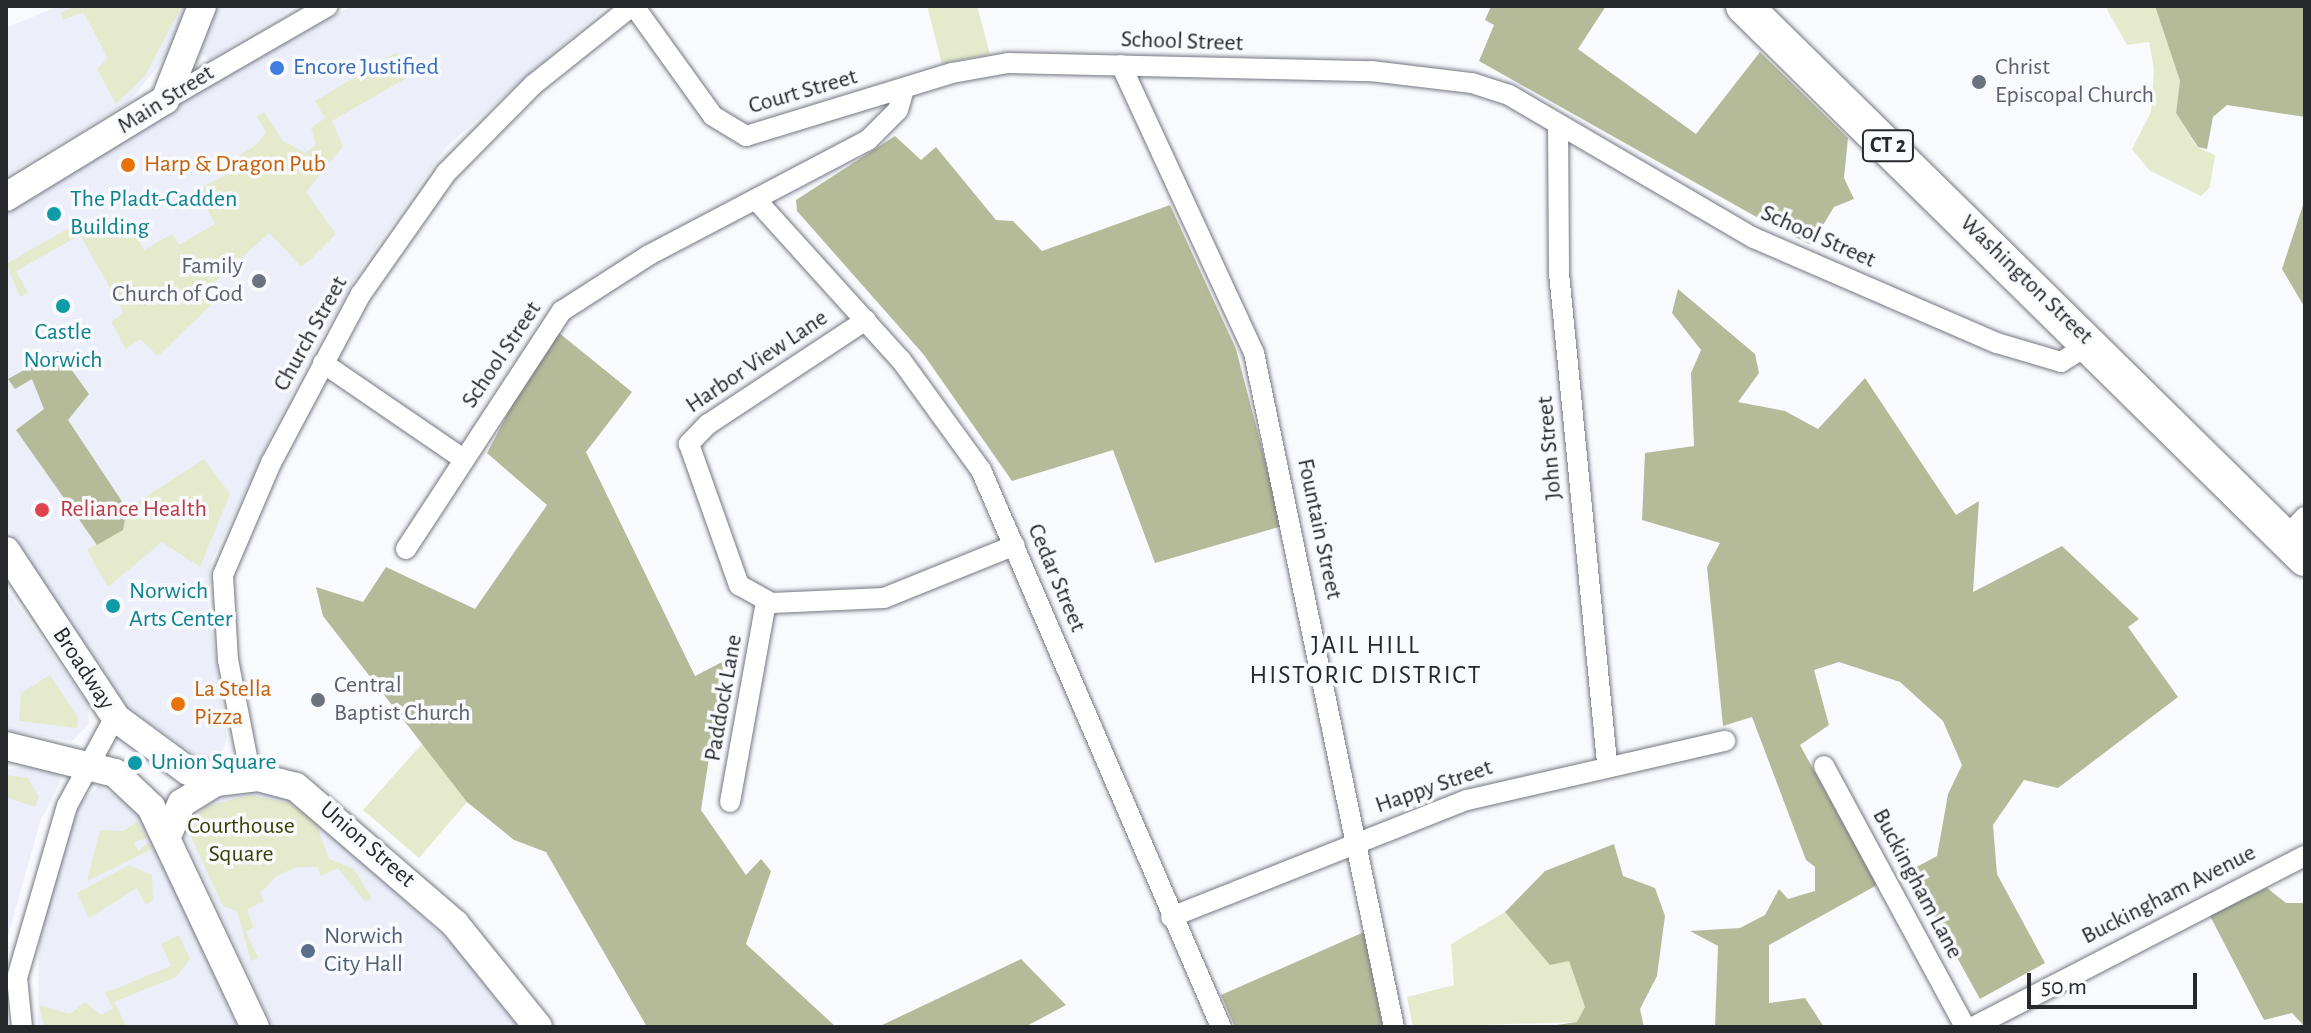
<!DOCTYPE html>
<style>
body{margin:0}
#map{position:relative;width:2311px;height:1033px;overflow:hidden;background:#f9fafe;font-family:"Alegreya Sans",sans-serif}
div>[style]{position:absolute}
[style*='--x']{left:calc(var(--x)*1px);top:calc(var(--y)*1px);width:calc(var(--w)*1px);rotate:calc(var(--a)*1deg)}
.built>*{inset:0;background:#eceef9}
.green>*{inset:0;background:#e5eacc}
.forest>*{inset:0;background:#b5bb99}
.roads{filter:drop-shadow(0 0 2px #747781) drop-shadow(0 0 2px #747781)}
.street>*{height:20px;margin:-10px;padding:0 10px;transform-origin:10px;border-radius:10px;background:#fff}
.secondary>*{height:28px;margin:-14px;padding:0 14px;transform-origin:14px;border-radius:14px;background:#fff}
.highway>*{height:36px;margin:-18px;padding:0 18px;transform-origin:18px;border-radius:18px;background:#fff}
.dots>*{width:22px;height:22px;translate:-50% -50%;box-sizing:border-box;border:4px solid #f9fafe;border-radius:50%}
span{translate:-50% -50%;white-space:nowrap;text-align:center;line-height:1.15;-webkit-text-stroke:7px #f9fafe;paint-order:stroke}
.shield-label span{padding:2px 6px;background:#f9fafe;border:2px solid;border-radius:6px;-webkit-text-stroke-width:0}
.shield-label{font-size:22px;color:#27282c;font-weight:700}
.street-label{font-size:24px;color:#27282c}
.shop-label{font-size:24px;color:#366cbe}
.left{translate:0 -50%;text-align:left}
.worship-label{font-size:24px;color:#5b616d}
.right{translate:-100% -50%;text-align:right}
.food-label{font-size:24px;color:#c56008}
.culture-label{font-size:24px;color:#0d838f}
.health-label{font-size:24px;color:#be3a42}
.park-label{font-size:24px;color:#3a4004}
.service-label{font-size:24px;color:#4e5e75}
.neighbourhood-label{font-size:26px;color:#27282c;letter-spacing:2px}
.frame{position:absolute;inset:0;border:8px solid #27282c;pointer-events:none}
.scale{position:absolute;left:2027px;top:973px;width:170px;height:36px;box-sizing:border-box;border:4px solid #27282c;border-top:0;padding-left:10px;font-size:24px;line-height:28px;white-space:nowrap;color:#27282c;-webkit-text-stroke:6px #f9fafe;paint-order:stroke}
</style>
<div id="map">
<div class="built">
<div style="clip-path:polygon(59px 6px,192px 6px,167px 55px,128px 103px,6px 175px,6px 28px)"></div>
<div style="clip-path:polygon(212px 6px,296px 6px,209px 60px,200px 52px)"></div>
<div style="clip-path:polygon(352px 6px,607px 6px,447px 146px,361px 268px,300px 375px,211px 563px,208px 605px,227px 737px,223px 750px,202px 760px,126px 706px,6px 526px,6px 214px,220px 76px)"></div>
<div style="clip-path:polygon(6px 589px,88px 704px,89px 724px,72px 741px,6px 730px)"></div>
<div style="clip-path:polygon(38px 766px,59px 772px,60px 782px,40px 822px,6px 943px,6px 769px)"></div>
<div style="clip-path:polygon(99px 786px,140px 812px,237px 1027px,38px 1027px,39px 930px,78px 805px)"></div>
<div style="clip-path:polygon(250px 788px,296px 800px,456px 948px,518px 1027px,273px 1027px,183px 833px,204px 798px)"></div>
</div>
<div class="green">
<div style="clip-path:polygon(75px 6px,182px 6px,145px 76px,116px 104px,97px 69px,108px 58px,83px 12px,63px 20px,61px 13px)"></div>
<div style="clip-path:polygon(927px 6px,977px 6px,990px 54px,942px 64px)"></div>
<div style="clip-path:polygon(2105px 6px,2155px 6px,2180px 81px,2176px 113px,2197px 147px,2215px 155px,2210px 187px,2201px 196px,2149px 170px,2132px 149px,2151px 112px,2154px 69px,2149px 42px,2127px 45px)"></div>
<div style="clip-path:polygon(397px 52px,408px 77px,332px 121px,343px 146px,306px 192px,336px 234px,309px 261px,301px 266px,269px 233px,203px 292px,213px 303px,158px 356px,140px 339px,126px 349px,111px 322px,124px 313px,80px 235px,16px 271px,28px 293px,20px 297px,6px 264px,78px 223px,86px 236px,122px 214px,144px 250px,172px 234px,179px 245px,215px 224px,197px 190px,233px 171px,234px 159px,256px 145px,266px 132px,257px 117px,264px 112px,282px 140px,305px 153px,316px 145px,311px 128px,325px 118px,315px 101px)"></div>
<div style="clip-path:polygon(204px 459px,230px 494px,200px 567px,162px 542px,108px 587px,87px 550px,123px 530px,127px 509px)"></div>
<div style="clip-path:polygon(621px 667px,467px 802px,419px 858px,363px 810px,421px 745px)"></div>
<div style="clip-path:polygon(50px 675px,78px 718px,77px 728px,19px 721px,21px 693px)"></div>
<div style="clip-path:polygon(6px 775px,28px 778px,39px 797px,35px 807px,6px 797px)"></div>
<div style="clip-path:polygon(250px 795px,289px 803px,315px 820px,329px 859px,354px 869px,372px 898px,365px 902px,338px 868px,321px 876px,317px 867px,296px 867px,275px 877px,260px 893px,264px 901px,247px 910px,254px 927px,246px 932px,258px 958px,251px 961px,237px 911px,223px 906px,190px 835px,203px 807px)"></div>
<div style="clip-path:polygon(137px 822px,147px 838px,134px 842px,138px 851px,150px 842px,152px 849px,87px 881px,100px 830px,123px 831px)"></div>
<div style="clip-path:polygon(129px 865px,152px 875px,153px 900px,146px 905px,137px 888px,89px 918px,77px 893px)"></div>
<div style="clip-path:polygon(1505px 912px,1550px 964px,1569px 960px,1585px 1007px,1578px 1022px,1413px 1027px,1407px 997px,1454px 985px,1451px 944px)"></div>
<div style="clip-path:polygon(179px 935px,190px 959px,176px 977px,114px 1002px,127px 1027px,44px 1027px,39px 1005px,70px 1014px,85px 1002px,101px 1015px,113px 1009px,105px 993px,171px 966px,161px 944px)"></div>
</div>
<div class="forest">
<div style="clip-path:polygon(1491px 6px,1606px 6px,1578px 49px,1696px 134px,1760px 52px,1848px 138px,1844px 178px,1854px 199px,1834px 207px,1811px 245px,1760px 219px,1479px 61px,1494px 25px,1485px 20px)"></div>
<div style="clip-path:polygon(2155px 6px,2305px 6px,2305px 117px,2227px 105px,2213px 117px,2207px 149px,2198px 147px,2176px 113px,2180px 81px)"></div>
<div style="clip-path:polygon(895px 136px,921px 160px,936px 147px,996px 220px,1013px 221px,1042px 251px,1170px 205px,1236px 349px,1282px 526px,1155px 563px,1113px 450px,1012px 481px,924px 355px,797px 211px,796px 200px)"></div>
<div style="clip-path:polygon(2305px 199px,2305px 308px,2282px 269px)"></div>
<div style="clip-path:polygon(1678px 289px,1755px 354px,1759px 373px,1738px 402px,1785px 411px,1818px 429px,1865px 378px,1956px 515px,1979px 501px,1973px 592px,2062px 546px,2139px 619px,2128px 627px,2178px 697px,2058px 788px,2024px 780px,1993px 825px,1997px 874px,2045px 963px,1980px 999px,1909px 871px,1937px 856px,1948px 794px,1962px 765px,1943px 721px,1900px 682px,1839px 662px,1814px 670px,1829px 725px,1800px 745px,1877px 885px,1769px 945px,1769px 1003px,1805px 998px,1824px 1027px,1715px 1027px,1718px 946px,1690px 931px,1740px 928px,1765px 915px,1779px 889px,1788px 899px,1815px 891px,1815px 867px,1806px 860px,1752px 717px,1723px 726px,1707px 567px,1720px 543px,1642px 520px,1645px 453px,1694px 446px,1691px 373px,1701px 350px,1672px 313px)"></div>
<div style="clip-path:polygon(553px 328px,632px 392px,586px 452px,695px 676px,724px 661px,701px 810px,746px 875px,761px 859px,771px 871px,746px 944px,836px 1027px,647px 1027px,546px 852px,514px 840px,467px 802px,323px 616px,316px 587px,363px 602px,386px 567px,475px 609px,547px 505px,487px 453px)"></div>
<div style="clip-path:polygon(58px 351px,89px 394px,68px 420px,127px 509px,123px 530px,97px 545px,16px 430px,44px 409px,32px 379px,15px 389px,8px 379px)"></div>
<div style="clip-path:polygon(1614px 844px,1623px 876px,1655px 888px,1665px 916px,1657px 976px,1640px 1009px,1644px 1027px,1543px 1027px,1577px 1022px,1585px 1007px,1569px 961px,1550px 965px,1505px 912px,1545px 871px)"></div>
<div style="clip-path:polygon(2267px 888px,2286px 903px,2305px 903px,2305px 1027px,2292px 1013px,2264px 1020px,2209px 914px)"></div>
<div style="clip-path:polygon(1364px 932px,1383px 1027px,1235px 1027px,1221px 995px)"></div>
<div style="clip-path:polygon(1021px 959px,1066px 1005px,1025px 1027px,878px 1027px)"></div>
</div>
<div class="roads">
<div class="street">
<div style="--x:634;--y:6;--w:135;--a:54.3"></div>
<div style="--x:713;--y:116;--w:39;--a:31"></div>
<div style="--x:746;--y:136;--w:215;--a:-17"></div>
<div style="--x:952;--y:73;--w:57;--a:-10.1"></div>
<div style="--x:1008;--y:63;--w:363;--a:1.3"></div>
<div style="--x:1371;--y:71;--w:102;--a:6.8"></div>
<div style="--x:1472;--y:83;--w:39;--a:18"></div>
<div style="--x:1509;--y:95;--w:284;--a:30.3"></div>
<div style="--x:1754;--y:238;--w:265;--a:23.4"></div>
<div style="--x:1997;--y:343;--w:67;--a:16.5"></div>
<div style="--x:2061;--y:362;--w:36;--a:-32"></div>
<div style="--x:1121;--y:65;--w:317;--a:65.2"></div>
<div style="--x:1254;--y:353;--w:688;--a:78.27"></div>
<div style="--x:165;--y:100;--w:188;--a:-30"></div>
<div style="--x:1558;--y:124;--w:149;--a:89.6"></div>
<div style="--x:1559;--y:273;--w:495;--a:84.4"></div>
<div style="--x:758;--y:202;--w:213;--a:47.9"></div>
<div style="--x:901;--y:360;--w:136;--a:54"></div>
<div style="--x:981;--y:470;--w:607;--a:66.69"></div>
<div style="--x:866;--y:320;--w:189;--a:146.6"></div>
<div style="--x:708;--y:424;--w:28;--a:134"></div>
<div style="--x:689;--y:444;--w:150;--a:70.5"></div>
<div style="--x:739;--y:585;--w:38;--a:29"></div>
<div style="--x:772;--y:603;--w:112;--a:-2.6"></div>
<div style="--x:884;--y:598;--w:141;--a:-22"></div>
<div style="--x:323;--y:363;--w:170;--a:34.4"></div>
<div style="--x:2287;--y:536;--w:26;--a:-47"></div>
<div style="--x:406;--y:549;--w:285;--a:-56.8"></div>
<div style="--x:562;--y:311;--w:103;--a:-32.8"></div>
<div style="--x:649;--y:255;--w:247;--a:-27.7"></div>
<div style="--x:868;--y:140;--w:42;--a:-45"></div>
<div style="--x:898;--y:110;--w:22;--a:-74"></div>
<div style="--x:1824;--y:766;--w:297;--a:61.6"></div>
<div style="--x:251;--y:777;--w:119;--a:-101.1"></div>
<div style="--x:228;--y:660;--w:85;--a:-93.4"></div>
<div style="--x:223;--y:575;--w:122;--a:-66.8"></div>
<div style="--x:271;--y:463;--w:191;--a:-62"></div>
<div style="--x:361;--y:294;--w:148;--a:-54.9"></div>
<div style="--x:446;--y:173;--w:124;--a:-45.3"></div>
<div style="--x:533;--y:85;--w:127;--a:-38.6"></div>
<div style="--x:730;--y:802;--w:203;--a:-79.8"></div>
<div style="--x:1171;--y:917;--w:318;--a:-21.6"></div>
<div style="--x:1467;--y:800;--w:265;--a:-12.9"></div>
<div style="--x:22;--y:1027;--w:49;--a:-95.8"></div>
<div style="--x:17;--y:978;--w:179;--a:-73.8"></div>
<div style="--x:67;--y:806;--w:101;--a:-61.7"></div>
<div style="--x:1973;--y:1027;--w:373;--a:-27.3"></div>
</div>
<div class="secondary">
<div style="--x:6;--y:197;--w:186;--a:-31.4"></div>
<div style="--x:165;--y:100;--w:101;--a:-68.5"></div>
<div style="--x:6;--y:551;--w:200;--a:56.6"></div>
<div style="--x:116;--y:718;--w:89;--a:36.4"></div>
<div style="--x:188;--y:771;--w:40;--a:10"></div>
<div style="--x:6;--y:746;--w:112;--a:13.9"></div>
<div style="--x:115;--y:773;--w:50;--a:43.4"></div>
<div style="--x:151;--y:807;--w:243;--a:64.7"></div>
<div style="--x:167;--y:836;--w:36;--a:-66"></div>
<div style="--x:182;--y:803;--w:40;--a:-32"></div>
<div style="--x:216;--y:782;--w:42;--a:-6.8"></div>
<div style="--x:258;--y:777;--w:39;--a:15"></div>
<div style="--x:296;--y:787;--w:210;--a:40.7"></div>
<div style="--x:455;--y:924;--w:132;--a:51.1"></div>
</div>
<div class="highway">
<div style="--x:1744;--y:6;--w:787;--a:44.54"></div>
</div>
</div>
<div class="dots">
<div style="left:277px;top:68px;background:#3f7fe0"></div>
<div style="left:1979px;top:82px;background:#6b7280"></div>
<div style="left:128px;top:165px;background:#e8710a"></div>
<div style="left:54px;top:214px;background:#0f9aa8"></div>
<div style="left:259px;top:281px;background:#6b7280"></div>
<div style="left:63px;top:306px;background:#0f9aa8"></div>
<div style="left:42px;top:510px;background:#e0444e"></div>
<div style="left:113px;top:606px;background:#0f9aa8"></div>
<div style="left:318px;top:700px;background:#6b7280"></div>
<div style="left:178px;top:704px;background:#e8710a"></div>
<div style="left:135px;top:763px;background:#0f9aa8"></div>
<div style="left:308px;top:951px;background:#5c6f8a"></div>
</div>
<div class="shield-label">
<span style="left:1888px;top:146px">CT 2</span>
</div>
<div class="street-label">
<span style="left:1182px;top:42px;rotate:2deg">School Street</span>
<span style="left:803px;top:92px;rotate:-16deg">Court Street</span>
<span style="left:166px;top:100px;rotate:-32deg">Main Street</span>
<span style="left:1818px;top:237px;rotate:24deg">School Street</span>
<span style="left:2026px;top:280px;rotate:44deg">Washington Street</span>
<span style="left:311px;top:334px;rotate:-61deg">Church Street</span>
<span style="left:502px;top:355px;rotate:-56deg">School Street</span>
<span style="left:757px;top:362px;rotate:-34deg">Harbor View Lane</span>
<span style="left:1550px;top:448px;rotate:-95deg">John Street</span>
<span style="left:1319px;top:529px;rotate:78deg">Fountain Street</span>
<span style="left:1056px;top:578px;rotate:67deg">Cedar Street</span>
<span style="left:83px;top:669px;rotate:57deg">Broadway</span>
<span style="left:724px;top:698px;rotate:-80deg">Paddock Lane</span>
<span style="left:1434px;top:787px;rotate:-19deg">Happy Street</span>
<span style="left:367px;top:845px;rotate:41deg">Union Street</span>
<span style="left:1917px;top:884px;rotate:62deg">Buckingham Lane</span>
<span style="left:2169px;top:895px;rotate:-27deg">Buckingham Avenue</span>
</div>
<div class="shop-label">
<span class="left" style="left:293px;top:68px">Encore Justified</span>
</div>
<div class="worship-label">
<span class="left" style="left:1995px;top:82px">Christ<br>Episcopal Church</span>
<span class="right" style="left:243px;top:281px">Family<br>Church of God</span>
<span class="left" style="left:334px;top:700px">Central<br>Baptist Church</span>
</div>
<div class="food-label">
<span class="left" style="left:144px;top:165px">Harp &amp; Dragon Pub</span>
<span class="left" style="left:194px;top:704px">La Stella<br>Pizza</span>
</div>
<div class="culture-label">
<span class="left" style="left:70px;top:214px">The Pladt-Cadden<br>Building</span>
<span style="left:63px;top:347px">Castle<br>Norwich</span>
<span class="left" style="left:129px;top:606px">Norwich<br>Arts Center</span>
<span class="left" style="left:151px;top:763px">Union Square</span>
</div>
<div class="health-label">
<span class="left" style="left:60px;top:510px">Reliance Health</span>
</div>
<div class="park-label">
<span style="left:241px;top:841px">Courthouse<br>Square</span>
</div>
<div class="service-label">
<span class="left" style="left:324px;top:951px">Norwich<br>City Hall</span>
</div>
<div class="neighbourhood-label">
<span style="left:1366px;top:661px">JAIL HILL<br>HISTORIC DISTRICT</span>
</div>
<div class="frame"></div>
<div class="scale">50 m</div>
</div>
